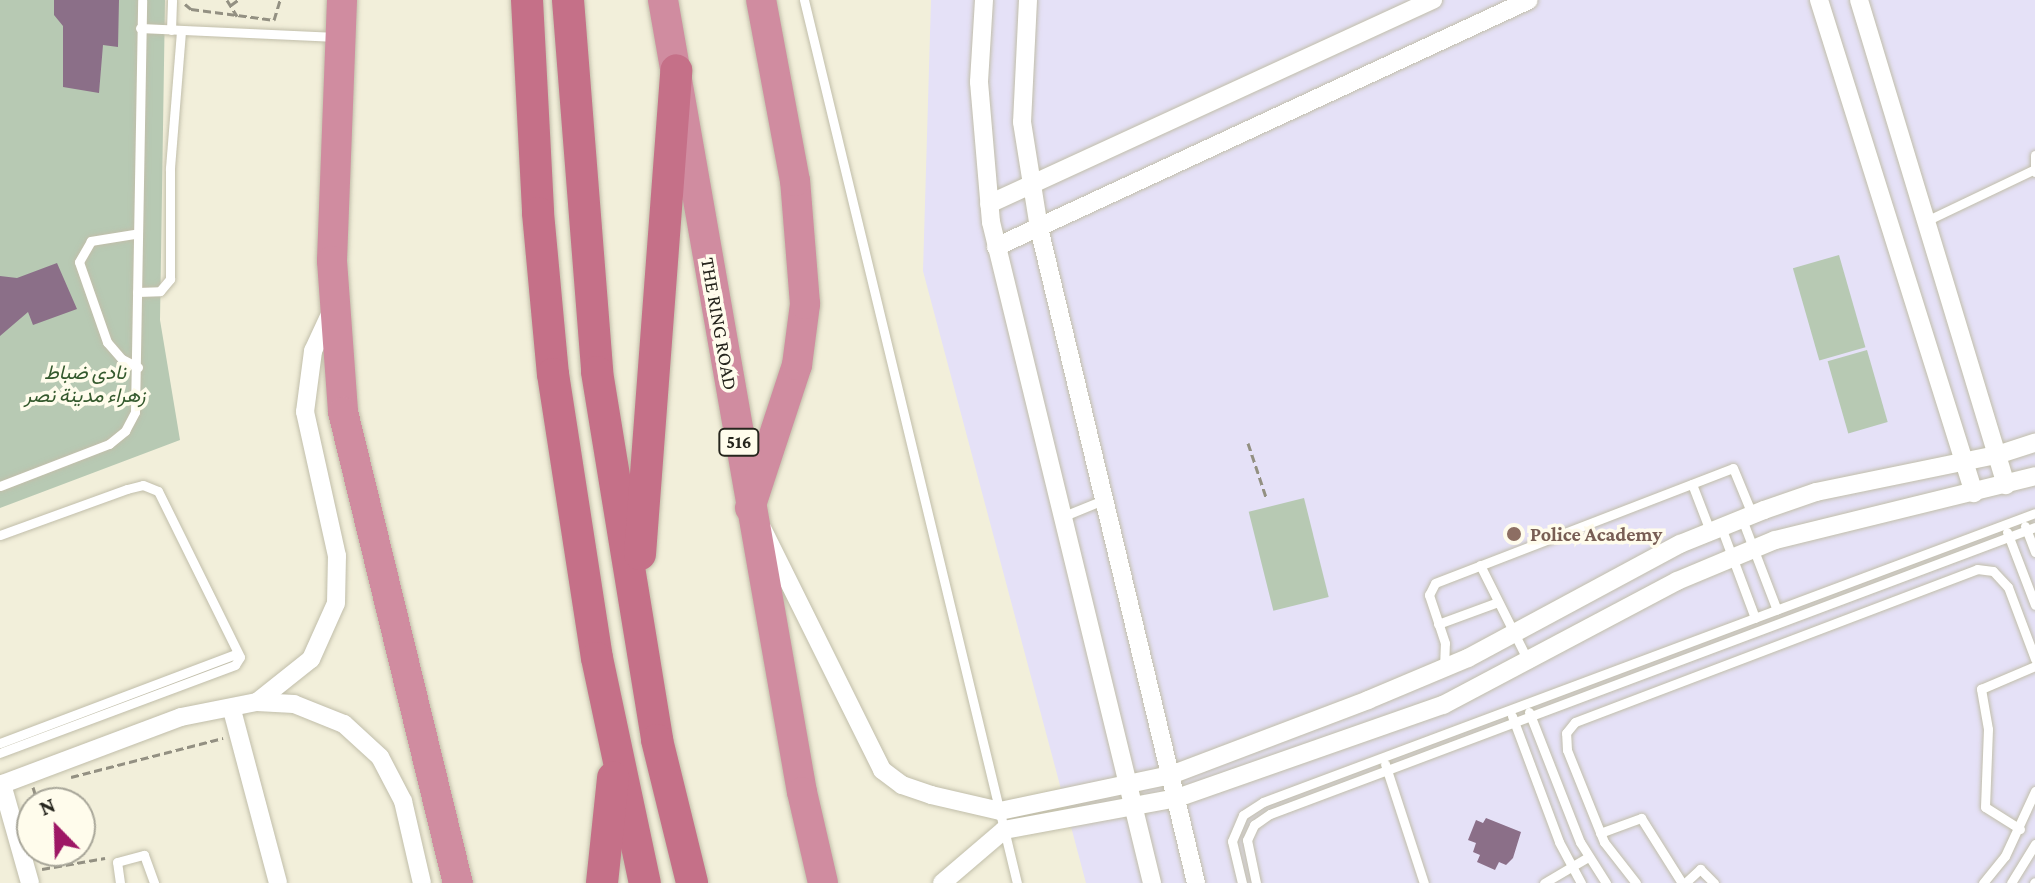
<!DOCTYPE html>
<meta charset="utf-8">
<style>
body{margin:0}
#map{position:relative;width:2035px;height:883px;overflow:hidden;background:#f2efda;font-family:"Crimson Pro",Vazirmatn,serif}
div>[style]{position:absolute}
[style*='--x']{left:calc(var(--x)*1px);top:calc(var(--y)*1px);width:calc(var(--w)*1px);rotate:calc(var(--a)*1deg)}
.education>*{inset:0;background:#e5e1f7}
.green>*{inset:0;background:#b7c9b3;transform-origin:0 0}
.building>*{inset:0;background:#8b6f88}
.path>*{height:3px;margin-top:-1.5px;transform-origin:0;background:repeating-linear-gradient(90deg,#939082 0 8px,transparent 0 12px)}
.roads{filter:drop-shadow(0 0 2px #c1beaa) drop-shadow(0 0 2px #c1beaa)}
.service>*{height:9px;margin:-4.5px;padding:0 4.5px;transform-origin:4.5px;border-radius:4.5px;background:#fff}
.minor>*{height:18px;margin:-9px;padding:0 9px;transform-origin:9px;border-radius:9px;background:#fff}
.trunk>*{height:30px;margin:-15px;padding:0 15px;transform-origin:15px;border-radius:15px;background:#d08ca0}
.motorway>*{height:32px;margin:-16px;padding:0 16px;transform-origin:16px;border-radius:16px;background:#c57088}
.dots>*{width:22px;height:22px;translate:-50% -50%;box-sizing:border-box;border:4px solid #fffcec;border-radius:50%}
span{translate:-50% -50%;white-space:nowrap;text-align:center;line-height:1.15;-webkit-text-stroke:7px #fffcec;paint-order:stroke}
.shield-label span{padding:2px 6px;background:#fffcec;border:2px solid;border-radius:6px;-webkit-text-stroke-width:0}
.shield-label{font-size:18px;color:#26251d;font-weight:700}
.street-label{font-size:20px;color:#26251d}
.park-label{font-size:20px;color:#34592d;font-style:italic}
.education-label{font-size:20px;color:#785e54;font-weight:700}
.left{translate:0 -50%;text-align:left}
.north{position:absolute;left:16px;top:787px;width:80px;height:80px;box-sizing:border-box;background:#fffcec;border:2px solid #a8a699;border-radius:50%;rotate:337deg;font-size:22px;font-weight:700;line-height:32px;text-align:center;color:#26251d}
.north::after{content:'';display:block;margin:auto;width:28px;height:36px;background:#9e1765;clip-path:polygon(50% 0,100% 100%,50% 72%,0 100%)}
</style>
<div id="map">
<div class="education">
<div style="clip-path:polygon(931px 0,2035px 0,2035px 883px,1086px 883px,923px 271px)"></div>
</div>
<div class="green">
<div style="clip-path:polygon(0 0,165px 0,160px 320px,180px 440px,0 508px)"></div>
<div style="left:1839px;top:255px;width:96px;height:48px;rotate:74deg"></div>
<div style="left:1867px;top:350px;width:75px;height:41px;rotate:74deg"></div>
<div style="left:1304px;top:498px;width:102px;height:57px;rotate:76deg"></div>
</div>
<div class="building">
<div style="clip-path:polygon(54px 0,119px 0,118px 47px,103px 45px,99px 93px,63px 87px,63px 26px,54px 15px)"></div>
<div style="clip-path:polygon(57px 263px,77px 309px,33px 325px,28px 312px,0 336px,0 276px,17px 278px)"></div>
<div style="clip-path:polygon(1486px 818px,1521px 832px,1513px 858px,1506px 865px,1499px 862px,1495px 870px,1477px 862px,1480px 855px,1473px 852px,1476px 843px,1468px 840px,1476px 820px,1483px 823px)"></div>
</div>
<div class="path">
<div style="--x:227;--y:0;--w:19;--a:58"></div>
<div style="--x:185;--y:4;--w:8;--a:40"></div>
<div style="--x:191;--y:9;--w:84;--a:7.5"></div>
<div style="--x:274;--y:20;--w:21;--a:-73"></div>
<div style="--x:231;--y:5;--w:9;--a:-36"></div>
<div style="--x:1248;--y:443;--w:57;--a:71.6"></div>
<div style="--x:71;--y:777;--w:157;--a:-14.4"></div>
<div style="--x:33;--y:787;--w:17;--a:73"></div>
<div style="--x:52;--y:851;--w:16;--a:75"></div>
<div style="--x:42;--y:869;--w:64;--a:-9.9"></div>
</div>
<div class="roads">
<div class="service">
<div style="--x:804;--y:0;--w:908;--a:76.44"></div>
<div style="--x:140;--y:28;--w:197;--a:2.6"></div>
<div style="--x:171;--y:30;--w:30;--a:-88"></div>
<div style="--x:2035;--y:155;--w:17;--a:90"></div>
<div style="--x:1926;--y:221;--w:119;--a:-25.5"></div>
<div style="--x:134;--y:234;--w:44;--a:170.8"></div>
<div style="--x:91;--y:241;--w:24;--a:120"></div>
<div style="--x:79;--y:262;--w:85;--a:70.7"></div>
<div style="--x:107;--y:342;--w:23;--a:49"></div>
<div style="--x:122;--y:359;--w:18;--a:27"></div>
<div style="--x:137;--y:292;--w:23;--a:-2"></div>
<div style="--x:160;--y:291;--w:16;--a:-50"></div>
<div style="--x:170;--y:279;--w:111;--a:-90"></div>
<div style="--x:170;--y:168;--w:137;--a:-85.4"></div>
<div style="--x:1692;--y:484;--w:50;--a:69"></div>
<div style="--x:0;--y:486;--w:117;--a:-21.1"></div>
<div style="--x:109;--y:444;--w:21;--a:-39"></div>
<div style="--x:125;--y:431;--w:21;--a:-62"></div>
<div style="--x:135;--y:412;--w:412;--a:-89"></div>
<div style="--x:1064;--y:516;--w:42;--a:-22.3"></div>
<div style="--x:1742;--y:519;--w:97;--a:69"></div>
<div style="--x:2025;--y:526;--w:28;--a:69"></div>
<div style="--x:1721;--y:527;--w:97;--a:69.5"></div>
<div style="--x:2007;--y:532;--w:78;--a:69"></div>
<div style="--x:0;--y:535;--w:135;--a:-19.9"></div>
<div style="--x:127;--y:489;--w:16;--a:-14"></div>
<div style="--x:143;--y:485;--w:16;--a:22"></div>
<div style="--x:158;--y:491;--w:185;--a:63.7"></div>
<div style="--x:240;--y:657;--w:9;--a:122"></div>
<div style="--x:235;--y:665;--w:251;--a:159.5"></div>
<div style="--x:1480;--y:565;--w:110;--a:63.4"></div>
<div style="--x:1438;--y:624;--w:61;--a:-20.2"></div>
<div style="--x:1444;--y:669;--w:26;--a:-88"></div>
<div style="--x:1445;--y:643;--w:51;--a:-108.4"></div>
<div style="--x:1429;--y:595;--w:13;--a:-63"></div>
<div style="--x:1435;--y:583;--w:319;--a:-21.1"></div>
<div style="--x:1733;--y:468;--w:50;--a:67.6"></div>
<div style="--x:1529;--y:712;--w:140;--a:68.6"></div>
<div style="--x:1580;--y:842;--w:49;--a:57.6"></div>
<div style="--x:1512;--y:716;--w:134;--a:69.5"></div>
<div style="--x:1559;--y:842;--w:47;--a:61.8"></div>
<div style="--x:0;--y:743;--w:254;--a:-20.7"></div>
<div style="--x:1385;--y:764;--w:125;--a:71.9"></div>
<div style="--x:2020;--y:829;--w:41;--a:-147.8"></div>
<div style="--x:1985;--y:807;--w:78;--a:-87.8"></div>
<div style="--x:1988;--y:729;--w:41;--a:-99.9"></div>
<div style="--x:1981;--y:689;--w:59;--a:-23.1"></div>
<div style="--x:1600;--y:833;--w:44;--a:-20.1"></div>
<div style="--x:1641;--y:818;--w:77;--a:57.8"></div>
<div style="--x:120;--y:883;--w:21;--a:-98"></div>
<div style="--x:117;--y:862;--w:28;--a:-15"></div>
<div style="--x:144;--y:855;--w:30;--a:70"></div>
<div style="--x:1242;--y:883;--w:43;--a:-103.4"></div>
<div style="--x:1232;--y:841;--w:28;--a:-67"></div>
<div style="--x:1243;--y:815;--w:24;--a:-33"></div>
<div style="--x:1263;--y:802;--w:824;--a:-20.52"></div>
<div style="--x:1256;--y:883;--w:44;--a:-101.8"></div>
<div style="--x:1247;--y:840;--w:17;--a:-65"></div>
<div style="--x:1254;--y:825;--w:19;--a:-35"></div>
<div style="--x:1270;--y:814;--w:817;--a:-20.56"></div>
<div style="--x:1544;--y:883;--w:51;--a:-30.6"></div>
<div style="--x:1636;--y:883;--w:52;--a:-128"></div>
<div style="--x:1604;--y:842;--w:99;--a:-111.9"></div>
<div style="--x:1567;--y:750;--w:17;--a:-93"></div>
<div style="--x:1566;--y:733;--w:14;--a:-51"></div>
<div style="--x:1575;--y:722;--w:430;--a:-20.8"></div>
<div style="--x:1977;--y:569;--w:16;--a:7"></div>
<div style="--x:1993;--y:571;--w:22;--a:47"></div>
<div style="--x:2008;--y:587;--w:77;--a:69.4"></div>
<div style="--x:1685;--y:883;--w:21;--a:-43"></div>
<div style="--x:1700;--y:869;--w:20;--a:45"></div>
<div style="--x:1983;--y:883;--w:35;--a:-51"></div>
<div style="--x:2005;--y:856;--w:72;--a:-65.2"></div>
<div style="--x:2011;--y:883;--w:46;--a:-58.4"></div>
<div style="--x:2034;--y:883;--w:1;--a:-45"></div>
</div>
<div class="minor">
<div style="--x:984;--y:0;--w:82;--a:93.5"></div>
<div style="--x:979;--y:82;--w:141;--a:85.1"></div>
<div style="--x:991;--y:222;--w:680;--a:76.31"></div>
<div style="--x:1028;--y:0;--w:122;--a:92.8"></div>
<div style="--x:1022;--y:122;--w:107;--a:80.9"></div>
<div style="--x:1039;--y:228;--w:674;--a:76.52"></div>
<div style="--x:1819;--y:0;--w:517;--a:72.55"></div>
<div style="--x:1859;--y:0;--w:507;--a:73.14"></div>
<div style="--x:989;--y:204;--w:489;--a:-24.7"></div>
<div style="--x:996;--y:247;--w:587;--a:-24.86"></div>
<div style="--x:759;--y:522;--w:277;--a:63.6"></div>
<div style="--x:882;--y:770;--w:25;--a:37"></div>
<div style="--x:902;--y:785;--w:31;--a:19"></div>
<div style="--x:931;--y:795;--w:71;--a:13.1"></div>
<div style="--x:1000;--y:811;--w:175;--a:-11.9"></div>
<div style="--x:1171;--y:775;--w:211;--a:-20.8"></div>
<div style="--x:1368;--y:700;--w:108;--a:-22.8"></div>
<div style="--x:1468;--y:658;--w:241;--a:-28.3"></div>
<div style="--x:1680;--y:544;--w:91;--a:-22"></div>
<div style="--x:1764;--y:510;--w:55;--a:-19.1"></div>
<div style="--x:1816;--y:492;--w:185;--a:-11.6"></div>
<div style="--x:1997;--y:455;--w:40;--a:-18"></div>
<div style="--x:257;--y:702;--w:69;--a:-38.5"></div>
<div style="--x:311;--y:659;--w:61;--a:-65.9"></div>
<div style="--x:336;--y:603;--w:47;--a:-88.8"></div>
<div style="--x:337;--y:556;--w:148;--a:-102.5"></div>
<div style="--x:305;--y:412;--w:62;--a:-82.5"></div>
<div style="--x:313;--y:351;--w:47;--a:-65.1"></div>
<div style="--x:232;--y:710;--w:179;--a:75.1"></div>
<div style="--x:2;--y:784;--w:103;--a:74.2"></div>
<div style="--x:0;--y:785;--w:193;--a:-20.6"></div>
<div style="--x:181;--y:717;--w:77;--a:-11.2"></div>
<div style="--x:257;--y:702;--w:37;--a:3"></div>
<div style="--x:294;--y:704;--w:54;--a:21.8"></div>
<div style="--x:344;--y:724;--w:49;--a:42.5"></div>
<div style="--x:380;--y:757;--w:50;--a:62.4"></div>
<div style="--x:403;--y:801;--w:84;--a:77"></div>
<div style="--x:942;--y:883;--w:82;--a:-40.5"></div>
<div style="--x:1004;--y:830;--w:176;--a:-10.5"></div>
<div style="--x:1177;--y:798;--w:282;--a:-19.3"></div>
<div style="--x:1443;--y:705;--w:265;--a:-27.9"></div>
<div style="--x:1677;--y:581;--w:106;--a:-22.7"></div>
<div style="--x:1775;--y:540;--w:268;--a:-13.8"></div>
</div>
<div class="trunk">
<div style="--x:342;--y:0;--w:261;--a:92.2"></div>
<div style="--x:332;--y:261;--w:151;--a:85.8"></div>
<div style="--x:343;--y:412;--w:485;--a:76.3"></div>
<div style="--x:663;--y:0;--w:804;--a:80.05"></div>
<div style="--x:802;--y:792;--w:93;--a:77"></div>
<div style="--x:750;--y:508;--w:151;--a:-71.8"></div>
<div style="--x:797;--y:365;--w:62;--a:-82.5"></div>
<div style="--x:805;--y:304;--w:123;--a:-94.6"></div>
<div style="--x:795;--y:181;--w:184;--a:-100.6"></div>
</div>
<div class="motorway">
<div style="--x:527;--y:0;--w:213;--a:87"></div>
<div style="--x:538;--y:213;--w:162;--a:84.7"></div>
<div style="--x:553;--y:374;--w:287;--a:81.2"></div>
<div style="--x:597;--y:658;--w:230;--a:78"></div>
<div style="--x:568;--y:0;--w:373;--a:85.5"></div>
<div style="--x:597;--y:372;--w:373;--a:80.7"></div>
<div style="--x:657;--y:740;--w:147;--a:76.2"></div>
<div style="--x:640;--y:554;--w:485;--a:-85.7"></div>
<div style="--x:602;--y:883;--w:106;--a:-84"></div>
</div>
</div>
<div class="dots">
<div style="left:1514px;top:534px;background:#8d6e63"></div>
</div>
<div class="shield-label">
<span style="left:739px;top:442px">516</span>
</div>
<div class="street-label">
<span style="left:719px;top:324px;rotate:80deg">THE RING ROAD</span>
</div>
<div class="park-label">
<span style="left:85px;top:384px">نادى ضباط<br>زهراء مدينة نصر</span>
</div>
<div class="education-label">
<span class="left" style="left:1530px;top:534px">Police Academy</span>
</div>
<div class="north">N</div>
</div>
